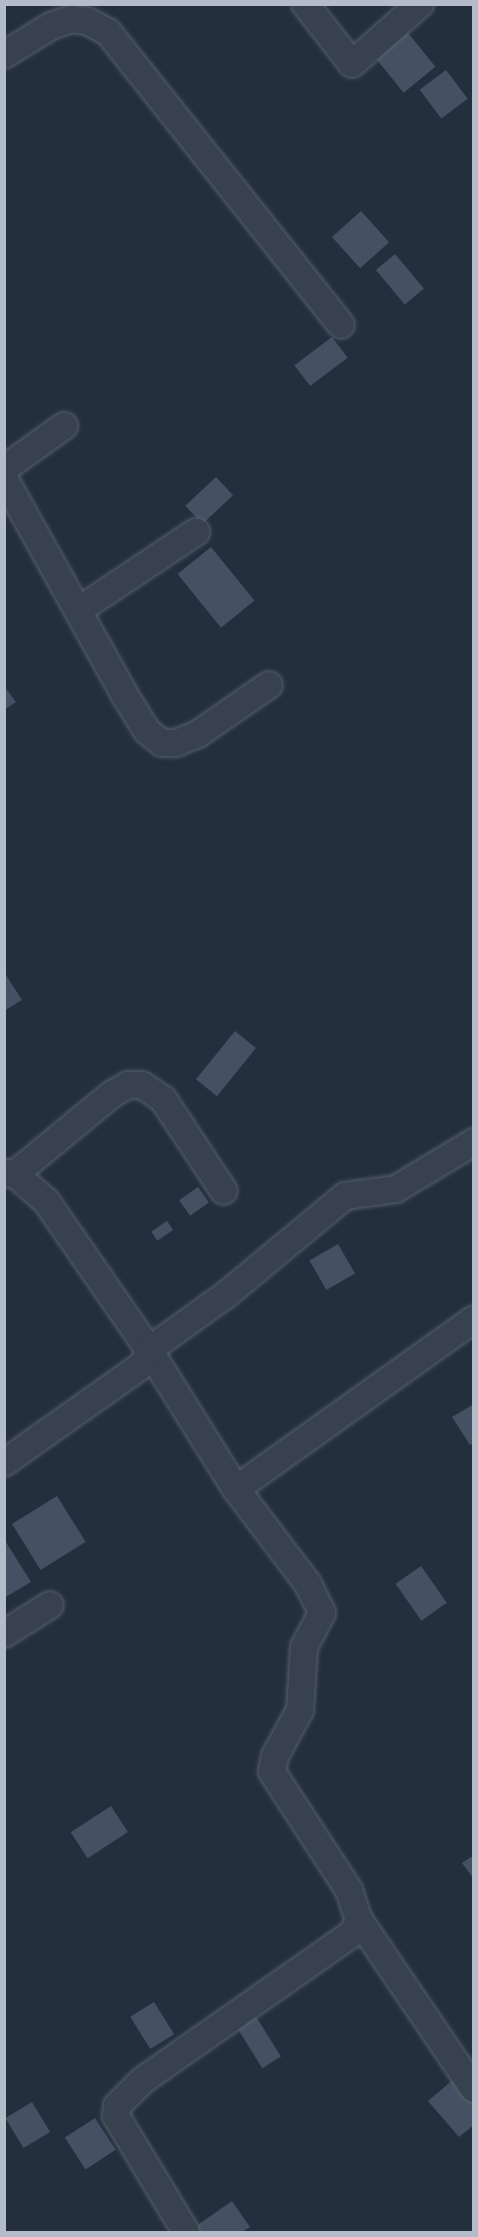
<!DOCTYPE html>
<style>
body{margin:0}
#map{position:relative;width:478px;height:2237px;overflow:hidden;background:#242f3e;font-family:"Fira Sans Condensed",sans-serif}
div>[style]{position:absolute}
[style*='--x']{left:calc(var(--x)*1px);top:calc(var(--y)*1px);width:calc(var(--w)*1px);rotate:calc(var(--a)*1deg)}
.building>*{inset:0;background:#455162;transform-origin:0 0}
.roads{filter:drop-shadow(0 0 2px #565f6c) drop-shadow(0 0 2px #565f6c)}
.minor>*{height:26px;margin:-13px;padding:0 13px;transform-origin:13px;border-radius:13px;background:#38414e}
span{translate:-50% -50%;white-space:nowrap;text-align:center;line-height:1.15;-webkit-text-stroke:6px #1d2633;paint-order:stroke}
.frame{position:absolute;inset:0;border:6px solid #b4bcc9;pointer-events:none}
</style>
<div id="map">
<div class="building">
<div style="left:404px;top:28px;width:50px;height:41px;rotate:51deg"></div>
<div style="left:446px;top:70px;width:36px;height:33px;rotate:53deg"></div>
<div style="left:361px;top:211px;width:42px;height:39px;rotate:48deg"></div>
<div style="left:395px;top:254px;width:45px;height:25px;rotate:50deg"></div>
<div style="left:332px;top:337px;width:26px;height:47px;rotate:53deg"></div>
<div style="left:216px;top:477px;width:25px;height:42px;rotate:47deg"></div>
<div style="left:211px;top:547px;width:69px;height:43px;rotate:51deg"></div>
<div style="clip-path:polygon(4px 686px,16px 702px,4px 710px)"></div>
<div style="clip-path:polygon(4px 972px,22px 1000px,4px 1011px)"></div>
<div style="left:235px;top:1031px;width:27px;height:62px;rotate:39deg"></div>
<div style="left:198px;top:1187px;width:19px;height:23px;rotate:55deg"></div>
<div style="left:167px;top:1221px;width:11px;height:19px;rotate:56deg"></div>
<div style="left:338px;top:1244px;width:34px;height:33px;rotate:60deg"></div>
<div style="clip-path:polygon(474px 1404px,474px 1443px,470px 1445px,452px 1417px)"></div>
<div style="left:57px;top:1496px;width:54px;height:53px;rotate:58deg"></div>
<div style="clip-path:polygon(4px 1539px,31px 1582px,4px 1598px)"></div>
<div style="left:421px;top:1566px;width:45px;height:31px;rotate:55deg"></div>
<div style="left:111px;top:1806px;width:31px;height:48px;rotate:57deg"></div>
<div style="clip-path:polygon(474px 1855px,474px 1879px,462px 1863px)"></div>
<div style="left:154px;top:2002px;width:38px;height:28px;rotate:58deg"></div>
<div style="left:255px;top:2015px;width:49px;height:22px;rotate:58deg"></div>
<div style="clip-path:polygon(456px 2077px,474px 2097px,474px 2125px,459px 2137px,428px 2101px)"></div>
<div style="left:32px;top:2102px;width:35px;height:31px;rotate:59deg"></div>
<div style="left:95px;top:2118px;width:38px;height:36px;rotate:57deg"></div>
<div style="clip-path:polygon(232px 2201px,250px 2227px,242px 2232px,194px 2232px,192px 2229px)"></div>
</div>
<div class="roads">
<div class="minor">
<div style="--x:305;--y:4;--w:76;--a:51.9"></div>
<div style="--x:352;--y:64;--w:91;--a:-41.4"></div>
<div style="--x:4;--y:55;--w:55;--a:-31.7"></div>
<div style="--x:51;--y:26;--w:21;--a:-19"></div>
<div style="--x:71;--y:19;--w:16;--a:7"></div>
<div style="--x:87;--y:21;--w:24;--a:28"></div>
<div style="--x:108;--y:32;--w:374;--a:51.5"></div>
<div style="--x:4;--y:469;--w:74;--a:-35.6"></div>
<div style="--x:4;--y:478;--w:247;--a:60.9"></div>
<div style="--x:124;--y:694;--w:44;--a:58.1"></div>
<div style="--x:147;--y:731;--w:19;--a:39"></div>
<div style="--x:162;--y:743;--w:14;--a:0"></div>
<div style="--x:176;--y:743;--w:24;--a:-22"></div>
<div style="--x:198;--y:734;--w:86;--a:-34.6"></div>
<div style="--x:79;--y:610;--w:141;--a:-33.7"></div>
<div style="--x:4;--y:1173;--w:11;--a:5"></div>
<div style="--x:15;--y:1174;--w:41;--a:41.1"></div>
<div style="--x:46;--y:1201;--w:181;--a:55.3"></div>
<div style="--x:149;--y:1350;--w:164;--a:58"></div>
<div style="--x:236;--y:1489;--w:119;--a:52.8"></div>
<div style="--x:308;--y:1584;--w:32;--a:64"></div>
<div style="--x:322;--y:1613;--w:38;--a:118"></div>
<div style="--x:304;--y:1647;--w:63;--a:93.6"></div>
<div style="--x:300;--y:1710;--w:52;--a:118.5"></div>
<div style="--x:275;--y:1756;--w:16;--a:101"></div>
<div style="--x:272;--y:1772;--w:141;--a:56.9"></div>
<div style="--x:349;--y:1890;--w:32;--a:72"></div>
<div style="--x:359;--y:1920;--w:14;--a:115"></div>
<div style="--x:353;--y:1933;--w:256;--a:145"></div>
<div style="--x:143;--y:2080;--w:37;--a:135"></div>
<div style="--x:117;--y:2106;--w:10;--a:96"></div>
<div style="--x:116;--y:2116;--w:135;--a:58.9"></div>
<div style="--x:15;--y:1174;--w:126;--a:-39.5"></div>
<div style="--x:112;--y:1094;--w:18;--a:-29"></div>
<div style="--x:128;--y:1085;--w:14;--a:0"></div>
<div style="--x:142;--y:1085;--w:25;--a:34"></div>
<div style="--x:163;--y:1099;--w:110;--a:56.5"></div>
<div style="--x:4;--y:1463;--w:171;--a:-35.3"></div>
<div style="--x:144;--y:1364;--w:15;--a:-70"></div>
<div style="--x:149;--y:1350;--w:96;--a:-35.7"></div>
<div style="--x:227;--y:1294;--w:153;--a:-39.7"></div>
<div style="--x:345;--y:1196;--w:51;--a:-7.8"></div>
<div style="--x:396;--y:1189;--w:91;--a:-31.1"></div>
<div style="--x:236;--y:1489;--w:292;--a:-35.5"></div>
<div style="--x:4;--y:1634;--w:54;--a:-32.2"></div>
<div style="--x:359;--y:1920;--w:204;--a:55.8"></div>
</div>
</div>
<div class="frame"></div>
</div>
